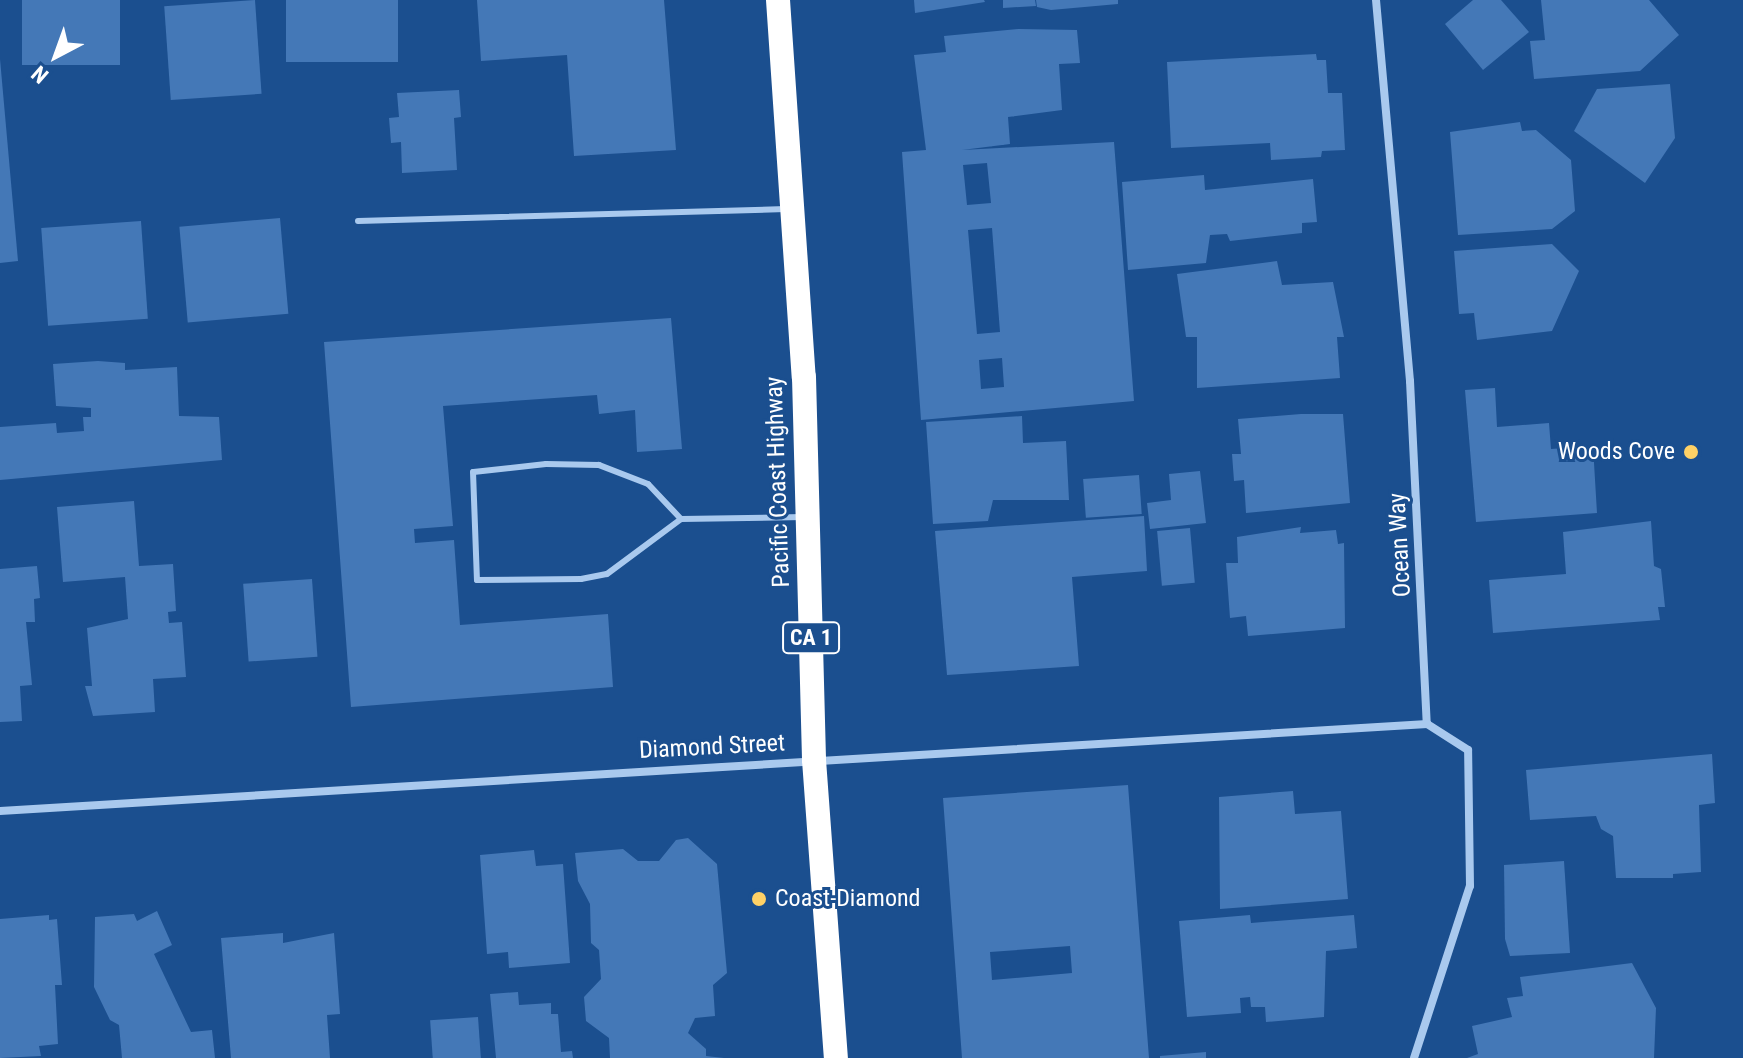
<!DOCTYPE html>
<style>
body{margin:0}
#map{position:relative;width:1743px;height:1058px;overflow:hidden;background:#1b4f8f;font-family:"Roboto Condensed",sans-serif}
div>[style]{position:absolute}
[style*='--x']{left:calc(var(--x)*1px);top:calc(var(--y)*1px);width:calc(var(--w)*1px);rotate:calc(var(--a)*1deg)}
.building>*{inset:0;background:#4478b7;transform-origin:0 0}
.lane>*{height:6px;margin:-3px;padding:0 3px;transform-origin:3px;border-radius:3px;background:#a9c9ee}
.street>*{height:8px;margin:-4px;padding:0 4px;transform-origin:4px;border-radius:4px;background:#a9c9ee}
.highway>*{height:24px;margin:-12px;padding:0 12px;transform-origin:12px;border-radius:12px;background:#fff}
.dots>*{width:22px;height:22px;translate:-50% -50%;box-sizing:border-box;border:4px solid #1b4f8f;border-radius:50%}
span{translate:-50% -50%;white-space:nowrap;text-align:center;line-height:1.15;-webkit-text-stroke:6px #1b4f8f;paint-order:stroke}
.shield-label span{padding:2px 6px;background:#1b4f8f;border:2px solid;border-radius:6px;-webkit-text-stroke-width:0}
.shield-label{font-size:22px;color:#fff;font-weight:700}
.poi-label{font-size:24px;color:#fff}
.right{translate:-100% -50%;text-align:right}
.left{translate:0 -50%;text-align:left}
.street-label{font-size:24px;color:#fff}
.north{position:absolute;left:16px;top:16px;width:80px;height:80px;-webkit-text-stroke:6px #1b4f8f;paint-order:stroke;rotate:221deg;font-size:22px;font-weight:700;line-height:32px;text-align:center;color:#fff}
.north::after{content:'';display:block;margin:auto;width:28px;height:36px;background:#fff;clip-path:polygon(50% 0,100% 100%,50% 72%,0 100%)}
</style>
<div id="map">
<div class="building">
<div style="left:22px;top:0;width:98px;height:65px"></div>
<div style="left:255px;top:0;width:94px;height:91px;rotate:86deg"></div>
<div style="left:286px;top:0;width:112px;height:62px"></div>
<div style="clip-path:polygon(477px 0,664px 0,676px 150px,574px 156px,567px 55px,481px 61px)"></div>
<div style="clip-path:polygon(914px 0,984px 0,985px 2px,915px 13px)"></div>
<div style="clip-path:polygon(1003px 0,1035px 0,1036px 6px,1003px 8px)"></div>
<div style="clip-path:polygon(1036px 0,1118px 0,1118px 4px,1051px 10px,1037px 7px)"></div>
<div style="clip-path:polygon(1473px 0,1501px 0,1529px 32px,1483px 70px,1445px 24px)"></div>
<div style="clip-path:polygon(1541px 0,1649px 0,1679px 35px,1640px 71px,1534px 79px,1530px 41px,1545px 40px)"></div>
<div style="clip-path:polygon(evenodd,1018px 29px,1077px 30px,1080px 63px,1059px 64px,1062px 110px,1008px 117px,1010px 144px,962px 150px,1114px 142px,1134px 401px,921px 420px,902px 152px,926px 150px,914px 55px,946px 52px,944px 36px,1018px 29px,987px 163px,991px 203px,967px 205px,963px 165px,987px 163px,1018px 29px,992px 228px,1000px 332px,977px 334px,968px 230px,992px 228px,1018px 29px,1002px 358px,1004px 387px,981px 389px,979px 360px,1002px 358px)"></div>
<div style="clip-path:polygon(1316px 54px,1317px 60px,1326px 60px,1328px 93px,1342px 93px,1345px 150px,1322px 151px,1321px 157px,1271px 160px,1270px 143px,1171px 148px,1167px 62px)"></div>
<div style="clip-path:polygon(0 59px,18px 261px,0 263px)"></div>
<div style="clip-path:polygon(1670px 84px,1675px 138px,1645px 183px,1574px 131px,1597px 89px)"></div>
<div style="clip-path:polygon(459px 90px,461px 117px,454px 118px,457px 170px,402px 173px,401px 142px,391px 143px,389px 118px,399px 117px,397px 93px)"></div>
<div style="clip-path:polygon(1520px 122px,1522px 131px,1536px 130px,1571px 160px,1575px 211px,1552px 229px,1458px 235px,1450px 132px)"></div>
<div style="clip-path:polygon(1204px 175px,1205px 190px,1313px 179px,1317px 222px,1302px 223px,1302px 233px,1230px 241px,1227px 234px,1210px 235px,1206px 263px,1128px 270px,1122px 182px)"></div>
<div style="left:280px;top:218px;width:96px;height:101px;rotate:85deg"></div>
<div style="left:141px;top:221px;width:98px;height:100px;rotate:86deg"></div>
<div style="clip-path:polygon(1552px 244px,1579px 271px,1552px 331px,1477px 340px,1474px 313px,1459px 314px,1454px 251px)"></div>
<div style="clip-path:polygon(1277px 261px,1282px 285px,1333px 282px,1344px 337px,1337px 337px,1340px 378px,1197px 388px,1197px 337px,1186px 337px,1177px 274px)"></div>
<div style="clip-path:polygon(671px 318px,682px 449px,637px 452px,635px 410px,599px 414px,597px 395px,443px 406px,453px 526px,414px 529px,415px 543px,454px 540px,460px 625px,608px 614px,613px 687px,351px 707px,324px 342px)"></div>
<div style="clip-path:polygon(98px 361px,125px 363px,125px 370px,177px 367px,179px 416px,219px 417px,222px 460px,0 480px,0 427px,56px 423px,57px 433px,84px 431px,83px 417px,91px 417px,91px 408px,56px 406px,53px 364px)"></div>
<div style="clip-path:polygon(1495px 388px,1497px 427px,1549px 423px,1551px 449px,1593px 446px,1597px 513px,1476px 522px,1465px 390px)"></div>
<div style="clip-path:polygon(1301px 414px,1343px 414px,1350px 503px,1246px 513px,1244px 480px,1234px 481px,1232px 454px,1241px 454px,1238px 419px)"></div>
<div style="clip-path:polygon(1022px 416px,1023px 443px,1066px 441px,1069px 500px,993px 500px,988px 521px,933px 524px,926px 422px)"></div>
<div style="clip-path:polygon(1200px 471px,1206px 523px,1150px 529px,1147px 503px,1171px 500px,1169px 474px)"></div>
<div style="left:1139px;top:475px;width:39px;height:56px;rotate:86deg"></div>
<div style="clip-path:polygon(134px 501px,139px 566px,173px 564px,176px 611px,168px 612px,169px 623px,182px 622px,186px 677px,153px 679px,155px 712px,93px 716px,85px 686px,92px 686px,87px 628px,128px 619px,125px 577px,63px 582px,57px 507px)"></div>
<div style="clip-path:polygon(1144px 516px,1147px 571px,1072px 577px,1079px 666px,947px 675px,935px 531px)"></div>
<div style="clip-path:polygon(1651px 521px,1654px 566px,1661px 569px,1665px 607px,1658px 607px,1660px 620px,1493px 633px,1489px 580px,1566px 574px,1563px 532px)"></div>
<div style="clip-path:polygon(1301px 527px,1300px 533px,1336px 530px,1338px 544px,1344px 543px,1345px 628px,1248px 636px,1246px 616px,1230px 618px,1226px 563px,1238px 563px,1237px 537px)"></div>
<div style="left:1190px;top:528px;width:55px;height:33px;rotate:85deg"></div>
<div style="clip-path:polygon(37px 566px,40px 598px,34px 599px,35px 622px,26px 622px,32px 685px,20px 686px,22px 721px,0 722px,0 569px)"></div>
<div style="left:312px;top:579px;width:78px;height:69px;rotate:86deg"></div>
<div style="clip-path:polygon(1712px 754px,1715px 803px,1699px 805px,1701px 872px,1673px 874px,1673px 878px,1616px 878px,1613px 836px,1601px 829px,1596px 816px,1530px 820px,1526px 770px)"></div>
<div style="clip-path:polygon(evenodd,1128px 785px,1149px 1058px,962px 1058px,943px 798px,1128px 785px,1070px 946px,1072px 973px,992px 980px,990px 952px,1070px 946px)"></div>
<div style="clip-path:polygon(1293px 791px,1295px 814px,1341px 811px,1348px 899px,1220px 909px,1219px 797px)"></div>
<div style="clip-path:polygon(688px 838px,717px 864px,727px 973px,713px 985px,715px 1016px,695px 1018px,688px 1033px,706px 1049px,706px 1056px,724px 1058px,610px 1058px,609px 1038px,586px 1021px,584px 997px,601px 979px,599px 950px,591px 943px,590px 904px,578px 881px,575px 853px,623px 849px,638px 861px,659px 861px,676px 840px)"></div>
<div style="clip-path:polygon(534px 850px,536px 866px,563px 864px,570px 963px,509px 968px,508px 952px,487px 954px,480px 855px)"></div>
<div style="clip-path:polygon(1564px 861px,1570px 953px,1510px 956px,1505px 939px,1504px 865px)"></div>
<div style="clip-path:polygon(157px 911px,172px 945px,154px 954px,191px 1032px,212px 1030px,215px 1058px,122px 1058px,119px 1025px,110px 1020px,94px 987px,95px 917px,134px 914px,137px 921px)"></div>
<div style="clip-path:polygon(49px 915px,49px 920px,57px 919px,62px 985px,55px 985px,58px 1044px,39px 1046px,41px 1056px,0 1058px,0 919px)"></div>
<div style="clip-path:polygon(1250px 915px,1251px 923px,1354px 915px,1357px 948px,1326px 951px,1324px 1017px,1266px 1022px,1265px 1007px,1251px 1007px,1250px 997px,1240px 998px,1241px 1013px,1187px 1017px,1179px 921px)"></div>
<div style="clip-path:polygon(283px 933px,283px 943px,334px 933px,340px 1014px,327px 1015px,330px 1058px,231px 1058px,221px 938px)"></div>
<div style="clip-path:polygon(1632px 963px,1656px 1008px,1654px 1058px,1467px 1058px,1478px 1054px,1472px 1026px,1512px 1017px,1507px 998px,1523px 996px,1520px 977px)"></div>
<div style="clip-path:polygon(518px 992px,519px 1005px,551px 1003px,551px 1014px,558px 1014px,561px 1052px,572px 1051px,573px 1058px,496px 1058px,490px 994px)"></div>
<div style="left:478px;top:1017px;width:41px;height:48px;rotate:86deg"></div>
<div style="clip-path:polygon(1206px 1052px,1206px 1058px,1160px 1058px,1160px 1056px)"></div>
</div>
<div class="lane">
<div style="--x:358;--y:221;--w:428;--a:-1.6"></div>
<div style="--x:681;--y:519;--w:48;--a:-133.3"></div>
<div style="--x:648;--y:484;--w:53;--a:-158.8"></div>
<div style="--x:599;--y:465;--w:53;--a:-178.9"></div>
<div style="--x:546;--y:464;--w:73;--a:173.7"></div>
<div style="--x:473;--y:472;--w:108;--a:87.9"></div>
<div style="--x:477;--y:580;--w:104;--a:-0.6"></div>
<div style="--x:581;--y:579;--w:26;--a:-11"></div>
<div style="--x:607;--y:574;--w:92;--a:-36.6"></div>
<div style="--x:681;--y:519;--w:123;--a:-0.9"></div>
</div>
<div class="street">
<div style="--x:1376;--y:0;--w:383;--a:84.9"></div>
<div style="--x:1410;--y:381;--w:343;--a:87.2"></div>
<div style="--x:0;--y:811;--w:1430;--a:-3.49"></div>
<div style="--x:1414;--y:1058;--w:181;--a:-72"></div>
<div style="--x:1470;--y:886;--w:136;--a:-90.8"></div>
<div style="--x:1468;--y:750;--w:49;--a:-147.6"></div>
</div>
<div class="highway">
<div style="--x:778;--y:0;--w:378;--a:86.1"></div>
<div style="--x:804;--y:377;--w:383;--a:88.5"></div>
<div style="--x:814;--y:760;--w:299;--a:85.8"></div>
</div>
<div class="dots">
<div style="left:1691px;top:452px;background:#ffd166"></div>
<div style="left:759px;top:899px;background:#ffd166"></div>
</div>
<div class="shield-label">
<span style="left:811px;top:638px">CA 1</span>
</div>
<div class="poi-label">
<span class="right" style="left:1675px;top:452px">Woods Cove</span>
<span class="left" style="left:775px;top:899px">Coast-Diamond</span>
</div>
<div class="street-label">
<span style="left:778px;top:482px;rotate:-92deg">Pacific Coast Highway</span>
<span style="left:1400px;top:545px;rotate:-93deg">Ocean Way</span>
<span style="left:712px;top:747px;rotate:-3deg">Diamond Street</span>
</div>
<div class="north">N</div>
</div>
